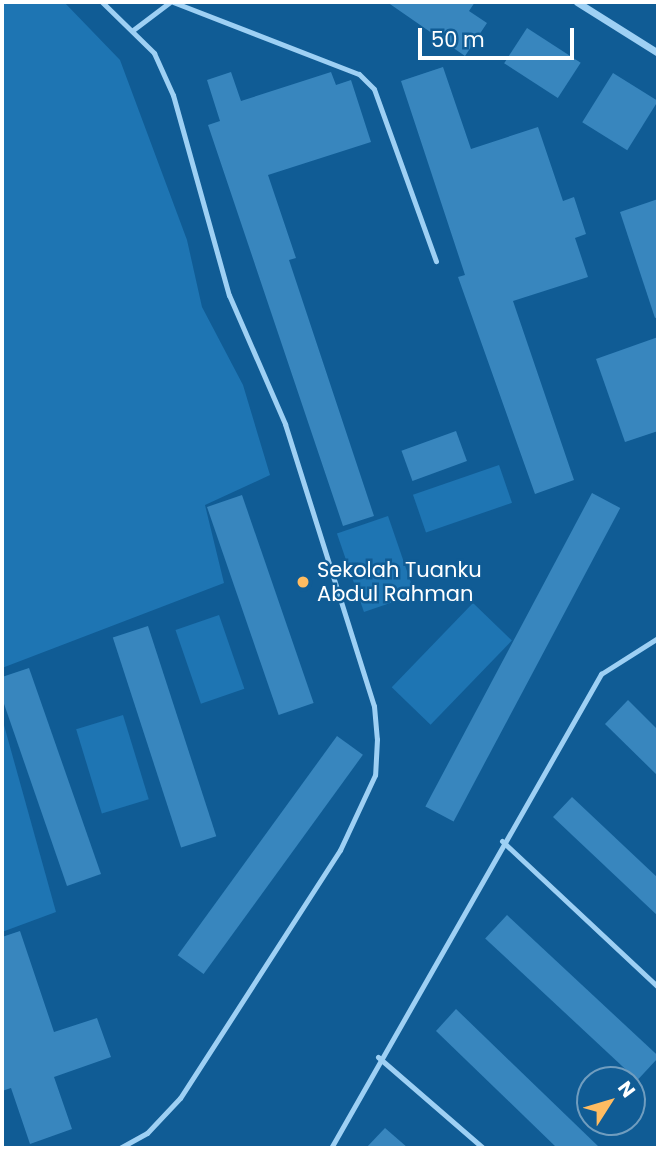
<!DOCTYPE html>
<style>
body{margin:0}
#map{position:relative;width:660px;height:1150px;overflow:hidden;background:#105c95;font-family:Poppins,sans-serif}
div>[style]{position:absolute}
[style*='--x']{left:calc(var(--x)*1px);top:calc(var(--y)*1px);width:calc(var(--w)*1px);rotate:calc(var(--a)*1deg)}
.green>*{inset:0;background:#1e75b3;transform-origin:0 0}
.building>*{inset:0;background:#3886be;transform-origin:0 0}
.lane>*{height:5px;margin:-2.5px;padding:0 2.5px;transform-origin:2.5px;border-radius:2.5px;background:#9ed0f4}
.street>*{height:7px;margin:-3.5px;padding:0 3.5px;transform-origin:3.5px;border-radius:3.5px;background:#9ed0f4}
.dots>*{width:19px;height:19px;translate:-50% -50%;box-sizing:border-box;border:4px solid #105c95;border-radius:50%}
span{translate:-50% -50%;white-space:nowrap;text-align:center;line-height:1.15;-webkit-text-stroke:5px #105c95;paint-order:stroke}
.poi-label{font-size:21px;color:#fff}
.left{translate:0 -50%;text-align:left}
.frame{position:absolute;inset:0;border:4px solid #fff;pointer-events:none}
.north{position:absolute;left:576px;top:1066px;width:70px;height:70px;box-sizing:border-box;background:#105c95;border:2px solid #709dbf;border-radius:50%;rotate:53deg;font-size:19px;font-weight:700;line-height:28px;text-align:center;color:#fff}
.north::after{content:'';display:block;margin:auto;width:24px;height:32px;background:#ffbc61;clip-path:polygon(50% 0,100% 100%,50% 72%,0 100%)}
.scale{position:absolute;left:418px;top:28px;width:156px;height:32px;box-sizing:border-box;border:4px solid #fff;border-top:0;padding-left:9px;font-size:21px;line-height:24px;white-space:nowrap;color:#fff;-webkit-text-stroke:5px #105c95;paint-order:stroke}
</style>
<div id="map">
<div class="green">
<div style="clip-path:polygon(2px 2px,64px 2px,120px 60px,187px 240px,202px 307px,243px 385px,270px 475px,205px 505px,224px 583px,2px 668px)"></div>
<div style="left:499px;top:465px;width:40px;height:91px;rotate:71deg"></div>
<div style="left:388px;top:516px;width:83px;height:54px;rotate:71deg"></div>
<div style="left:473px;top:603px;width:54px;height:117px;rotate:44deg"></div>
<div style="left:219px;top:615px;width:78px;height:46px;rotate:71deg"></div>
<div style="left:123px;top:715px;width:88px;height:49px;rotate:73deg"></div>
<div style="clip-path:polygon(2px 718px,56px 912px,2px 932px)"></div>
</div>
<div class="building">
<div style="clip-path:polygon(387px 2px,475px 2px,469px 11px,487px 23px,465px 56px)"></div>
<div style="left:527px;top:28px;width:64px;height:42px;rotate:33deg"></div>
<div style="clip-path:polygon(443px 67px,471px 149px,538px 127px,563px 201px,574px 197px,586px 234px,575px 238px,588px 277px,513px 301px,574px 480px,535px 494px,458px 277px,465px 275px,401px 81px)"></div>
<div style="clip-path:polygon(231px 72px,241px 101px,331px 72px,336px 85px,351px 80px,371px 142px,268px 175px,296px 258px,289px 260px,374px 516px,343px 526px,208px 125px,220px 121px,207px 80px)"></div>
<div style="left:613px;top:73px;width:53px;height:58px;rotate:32deg"></div>
<div style="clip-path:polygon(658px 199px,658px 317px,655px 318px,620px 212px)"></div>
<div style="clip-path:polygon(658px 337px,658px 431px,625px 442px,596px 359px)"></div>
<div style="left:456px;top:431px;width:32px;height:58px;rotate:70deg"></div>
<div style="left:592px;top:493px;width:32px;height:355px;rotate:28deg"></div>
<div style="left:242px;top:495px;width:220px;height:37px;rotate:71deg"></div>
<div style="left:148px;top:626px;width:221px;height:37px;rotate:72deg"></div>
<div style="clip-path:polygon(29px 668px,101px 874px,67px 886px,2px 698px,2px 677px)"></div>
<div style="clip-path:polygon(628px 700px,658px 730px,658px 776px,605px 724px)"></div>
<div style="left:337px;top:736px;width:32px;height:271px;rotate:36deg"></div>
<div style="clip-path:polygon(572px 797px,658px 878px,658px 916px,553px 817px)"></div>
<div style="left:507px;top:915px;width:208px;height:32px;rotate:43deg"></div>
<div style="clip-path:polygon(20px 931px,54px 1032px,97px 1018px,111px 1057px,54px 1077px,72px 1129px,30px 1144px,11px 1088px,2px 1091px,2px 937px)"></div>
<div style="clip-path:polygon(456px 1009px,600px 1148px,557px 1148px,436px 1031px)"></div>
<div style="clip-path:polygon(385px 1128px,408px 1148px,366px 1148px)"></div>
</div>
<div class="lane">
<div style="--x:102;--y:2;--w:73;--a:44.4"></div>
<div style="--x:154;--y:53;--w:46;--a:65.7"></div>
<div style="--x:173;--y:95;--w:208;--a:74.4"></div>
<div style="--x:229;--y:295;--w:141;--a:66.5"></div>
<div style="--x:285;--y:424;--w:296;--a:72.5"></div>
<div style="--x:374;--y:706;--w:33;--a:85"></div>
<div style="--x:377;--y:739;--w:36;--a:93"></div>
<div style="--x:375;--y:775;--w:83;--a:115"></div>
<div style="--x:340;--y:850;--w:295;--a:122.8"></div>
<div style="--x:180;--y:1098;--w:48;--a:133.3"></div>
<div style="--x:147;--y:1133;--w:31;--a:151"></div>
<div style="--x:173;--y:2;--w:199;--a:21.2"></div>
<div style="--x:359;--y:74;--w:21;--a:45"></div>
<div style="--x:374;--y:89;--w:183;--a:70.2"></div>
<div style="--x:133;--y:30;--w:46;--a:-37.1"></div>
<div style="--x:502;--y:841;--w:214;--a:43.1"></div>
<div style="--x:378;--y:1057;--w:139;--a:40.9"></div>
<div style="--x:331;--y:1148;--w:546;--a:-60.33"></div>
<div style="--x:601;--y:674;--w:67;--a:-32.3"></div>
</div>
<div class="street">
<div style="--x:577;--y:2;--w:96;--a:32.2"></div>
</div>
<div class="dots">
<div style="left:303px;top:582px;background:#ffbc61"></div>
</div>
<div class="poi-label">
<span class="left" style="left:317px;top:582px">Sekolah Tuanku<br>Abdul Rahman</span>
</div>
<div class="frame"></div>
<div class="north">N</div>
<div class="scale">50 m</div>
</div>
